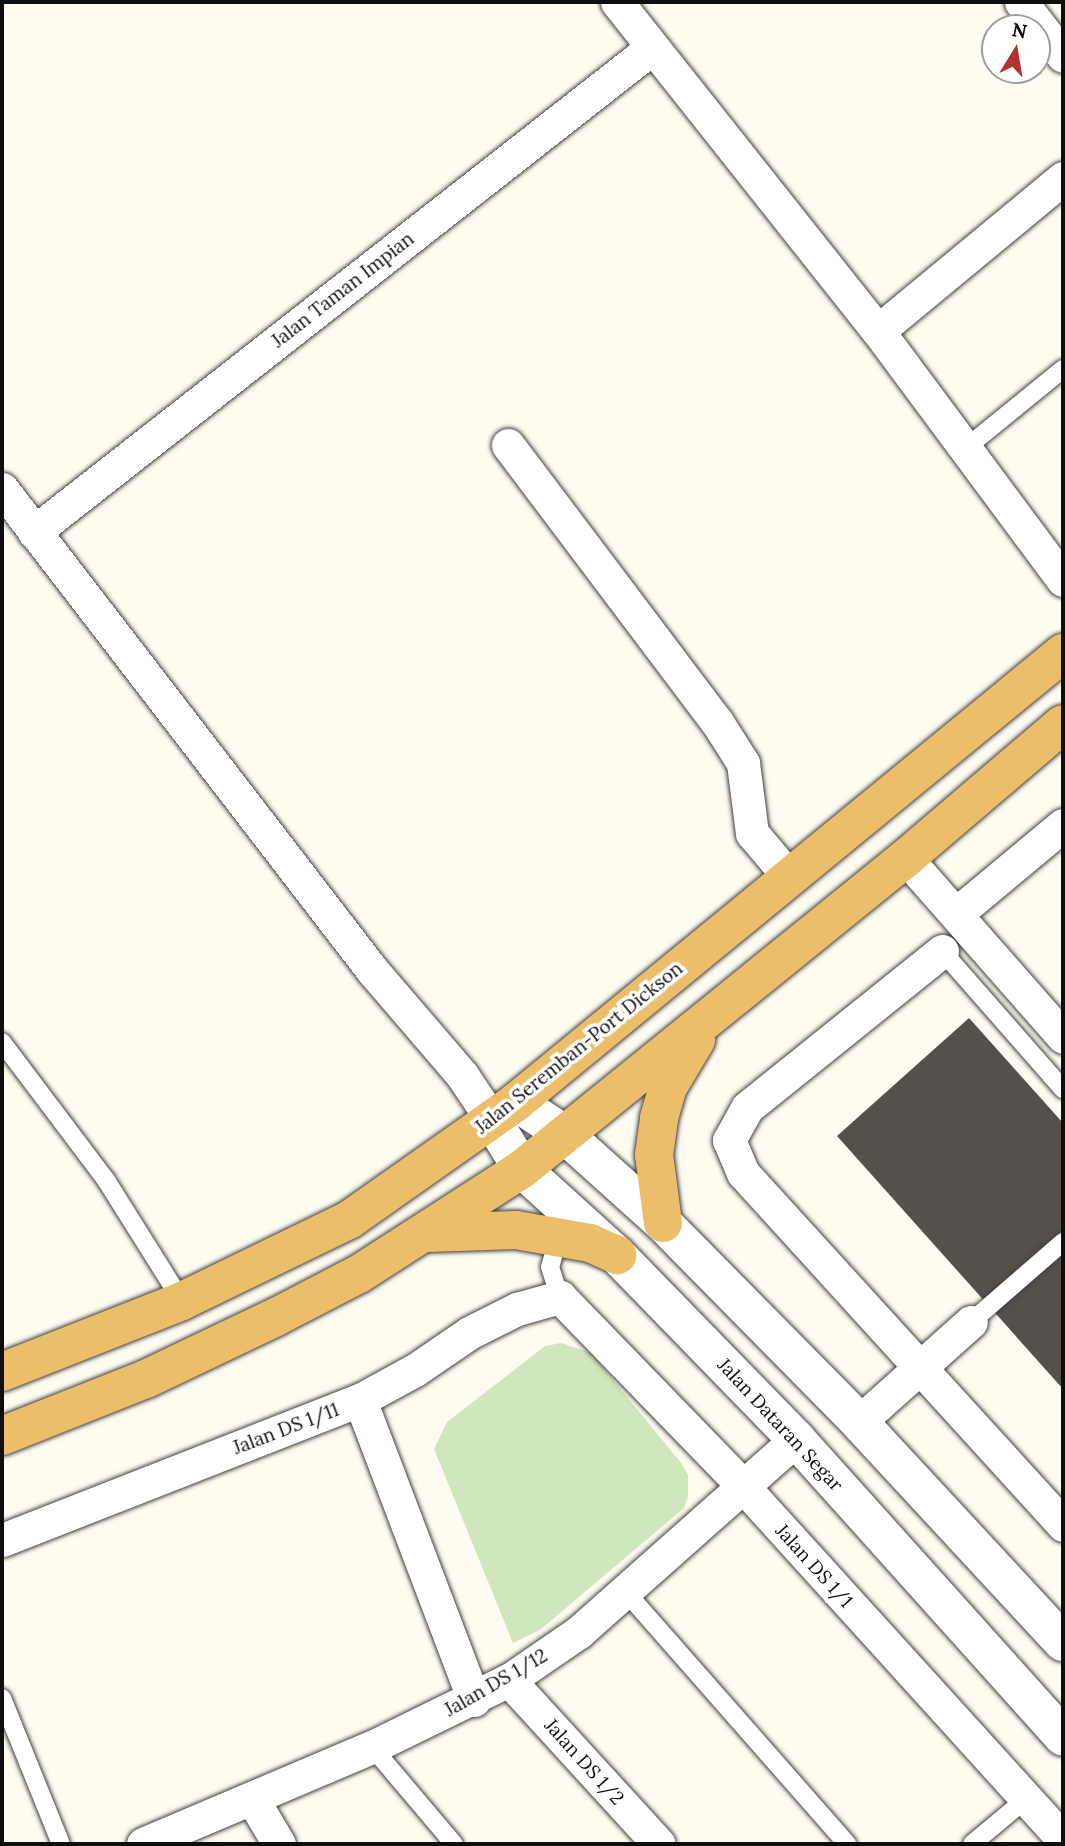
<!DOCTYPE html>
<style>
body{margin:0}
#map{position:relative;width:1065px;height:1846px;overflow:hidden;background:#fefcf1;font-family:Lora,serif}
div>[style]{position:absolute}
[style*='--x']{left:calc(var(--x)*1px);top:calc(var(--y)*1px);width:calc(var(--w)*1px);rotate:calc(var(--a)*1deg)}
.green>*{inset:0;background:#d0e6bc}
.building>*{inset:0;background:#56504b}
.roads{filter:drop-shadow(0 0 2px #414141) drop-shadow(0 0 2px #414141)}
.service>*{height:18px;margin:-9px;padding:0 9px;transform-origin:9px;border-radius:9px;background:#fff}
.minor>*{height:33px;margin:-16.5px;padding:0 16.5px;transform-origin:16.5px;border-radius:16.5px;background:#fff}
.tertiary>*{height:38px;margin:-19px;padding:0 19px;transform-origin:19px;border-radius:19px;background:#fff}
.trunk>*{height:38px;margin:-19px;padding:0 19px;transform-origin:19px;border-radius:19px;background:#ecbe6a}
span{translate:-50% -50%;white-space:nowrap;text-align:center;line-height:1.15;-webkit-text-stroke:7px #fff;paint-order:stroke}
.street-label{font-size:19px;color:#0e0e0e}
.frame{position:absolute;inset:0;border:4px solid #0e0e0e;pointer-events:none}
.north{position:absolute;left:981px;top:14px;width:70px;height:70px;box-sizing:border-box;background:#fff;border:2px solid #9f9f9f;border-radius:50%;rotate:11deg;font-size:19px;font-weight:700;line-height:28px;text-align:center;color:#0e0e0e}
.north::after{content:'';display:block;margin:auto;width:24px;height:32px;background:#b53130;clip-path:polygon(50% 0,100% 100%,50% 72%,0 100%)}
</style>
<div id="map">
<div class="green">
<div style="clip-path:polygon(561px 1343px,591px 1353px,682px 1464px,688px 1475px,688px 1497px,684px 1508px,540px 1630px,513px 1643px,434px 1449px,447px 1422px,545px 1346px)"></div>
</div>
<div class="building">
<div style="clip-path:polygon(969px 1018px,1063px 1123px,1063px 1389px,837px 1136px)"></div>
</div>
<div class="roads">
<div class="service">
<div style="--x:967;--y:447;--w:124;--a:-39.1"></div>
<div style="--x:942;--y:951;--w:184;--a:48.8"></div>
<div style="--x:2;--y:1042;--w:173;--a:53"></div>
<div style="--x:106;--y:1180;--w:143;--a:57.9"></div>
<div style="--x:559;--y:1236;--w:32;--a:106"></div>
<div style="--x:550;--y:1267;--w:32;--a:72"></div>
<div style="--x:971;--y:1322;--w:122;--a:-41"></div>
<div style="--x:625;--y:1591;--w:337;--a:48.7"></div>
<div style="--x:2;--y:1698;--w:157;--a:68"></div>
<div style="--x:372;--y:1747;--w:127;--a:49.8"></div>
<div style="--x:972;--y:1844;--w:70;--a:-39.8"></div>
</div>
<div class="minor">
<div style="--x:617;--y:2;--w:420;--a:51.6"></div>
<div style="--x:878;--y:331;--w:310;--a:53.4"></div>
<div style="--x:1021;--y:2;--w:68;--a:52.1"></div>
<div style="--x:878;--y:331;--w:240;--a:-39.6"></div>
<div style="--x:508;--y:445;--w:347;--a:53"></div>
<div style="--x:717;--y:722;--w:49;--a:57.6"></div>
<div style="--x:743;--y:763;--w:71;--a:82.7"></div>
<div style="--x:752;--y:833;--w:59;--a:49.8"></div>
<div style="--x:2;--y:489;--w:607;--a:52.43"></div>
<div style="--x:372;--y:970;--w:138;--a:49.4"></div>
<div style="--x:462;--y:1075;--w:54;--a:56.3"></div>
<div style="--x:34;--y:532;--w:785;--a:-38.07"></div>
<div style="--x:906;--y:858;--w:238;--a:48.7"></div>
<div style="--x:956;--y:914;--w:139;--a:-39.8"></div>
<div style="--x:942;--y:951;--w:250;--a:141.2"></div>
<div style="--x:747;--y:1108;--w:37;--a:119"></div>
<div style="--x:729;--y:1140;--w:36;--a:67"></div>
<div style="--x:743;--y:1173;--w:476;--a:47.7"></div>
<div style="--x:360;--y:1400;--w:321;--a:69.2"></div>
<div style="--x:859;--y:1422;--w:150;--a:-41.8"></div>
<div style="--x:2;--y:1540;--w:384;--a:-21.4"></div>
<div style="--x:360;--y:1400;--w:63;--a:-28.6"></div>
<div style="--x:415;--y:1370;--w:65;--a:-34.4"></div>
<div style="--x:469;--y:1333;--w:54;--a:-26.6"></div>
<div style="--x:517;--y:1309;--w:45;--a:-15.6"></div>
<div style="--x:560;--y:1297;--w:260;--a:45.9"></div>
<div style="--x:741;--y:1484;--w:479;--a:47.8"></div>
<div style="--x:509;--y:1680;--w:222;--a:47.6"></div>
<div style="--x:253;--y:1800;--w:51;--a:59.4"></div>
<div style="--x:143;--y:1844;--w:249;--a:-23"></div>
<div style="--x:372;--y:1747;--w:153;--a:-26.1"></div>
<div style="--x:509;--y:1680;--w:85;--a:-34.4"></div>
<div style="--x:579;--y:1632;--w:290;--a:-41.6"></div>
</div>
<div class="tertiary">
<div style="--x:516;--y:1102;--w:58;--a:33.7"></div>
<div style="--x:564;--y:1134;--w:133;--a:42"></div>
<div style="--x:663;--y:1223;--w:279;--a:45.4"></div>
<div style="--x:859;--y:1422;--w:300;--a:47.2"></div>
<div style="--x:492;--y:1120;--w:57;--a:58.5"></div>
<div style="--x:522;--y:1169;--w:128;--a:42.2"></div>
<div style="--x:617;--y:1255;--w:257;--a:45.8"></div>
<div style="--x:796;--y:1439;--w:400;--a:48.1"></div>
</div>
<div class="trunk">
<div style="--x:663;--y:1223;--w:69;--a:-97.5"></div>
<div style="--x:654;--y:1155;--w:37;--a:-82"></div>
<div style="--x:659;--y:1118;--w:32;--a:-74"></div>
<div style="--x:668;--y:1087;--w:55;--a:-59.2"></div>
<div style="--x:428;--y:1233;--w:88;--a:-2"></div>
<div style="--x:516;--y:1230;--w:75;--a:10"></div>
<div style="--x:590;--y:1243;--w:30;--a:24"></div>
<div style="--x:2;--y:1372;--w:193;--a:-21.5"></div>
<div style="--x:182;--y:1301;--w:186;--a:-25.9"></div>
<div style="--x:349;--y:1220;--w:204;--a:-35.2"></div>
<div style="--x:516;--y:1102;--w:708;--a:-39.38"></div>
<div style="--x:2;--y:1436;--w:155;--a:-21.6"></div>
<div style="--x:146;--y:1379;--w:144;--a:-25.5"></div>
<div style="--x:276;--y:1317;--w:93;--a:-27.4"></div>
<div style="--x:359;--y:1274;--w:194;--a:-32.8"></div>
<div style="--x:522;--y:1169;--w:494;--a:-39"></div>
<div style="--x:906;--y:858;--w:206;--a:-40.5"></div>
</div>
</div>
<div class="street-label">
<span style="left:343px;top:290px;rotate:-38deg">Jalan Taman Impian</span>
<span style="left:579px;top:1048px;rotate:-39deg">Jalan Seremban-Port Dickson</span>
<span style="left:780px;top:1425px;rotate:47deg">Jalan Dataran Segar</span>
<span style="left:286px;top:1429px;rotate:-21deg">Jalan DS 1/11</span>
<span style="left:814px;top:1566px;rotate:48deg">Jalan DS 1/1</span>
<span style="left:496px;top:1683px;rotate:-30deg">Jalan DS 1/12</span>
<span style="left:584px;top:1762px;rotate:48deg">Jalan DS 1/2</span>
</div>
<div class="frame"></div>
<div class="north">N</div>
</div>
